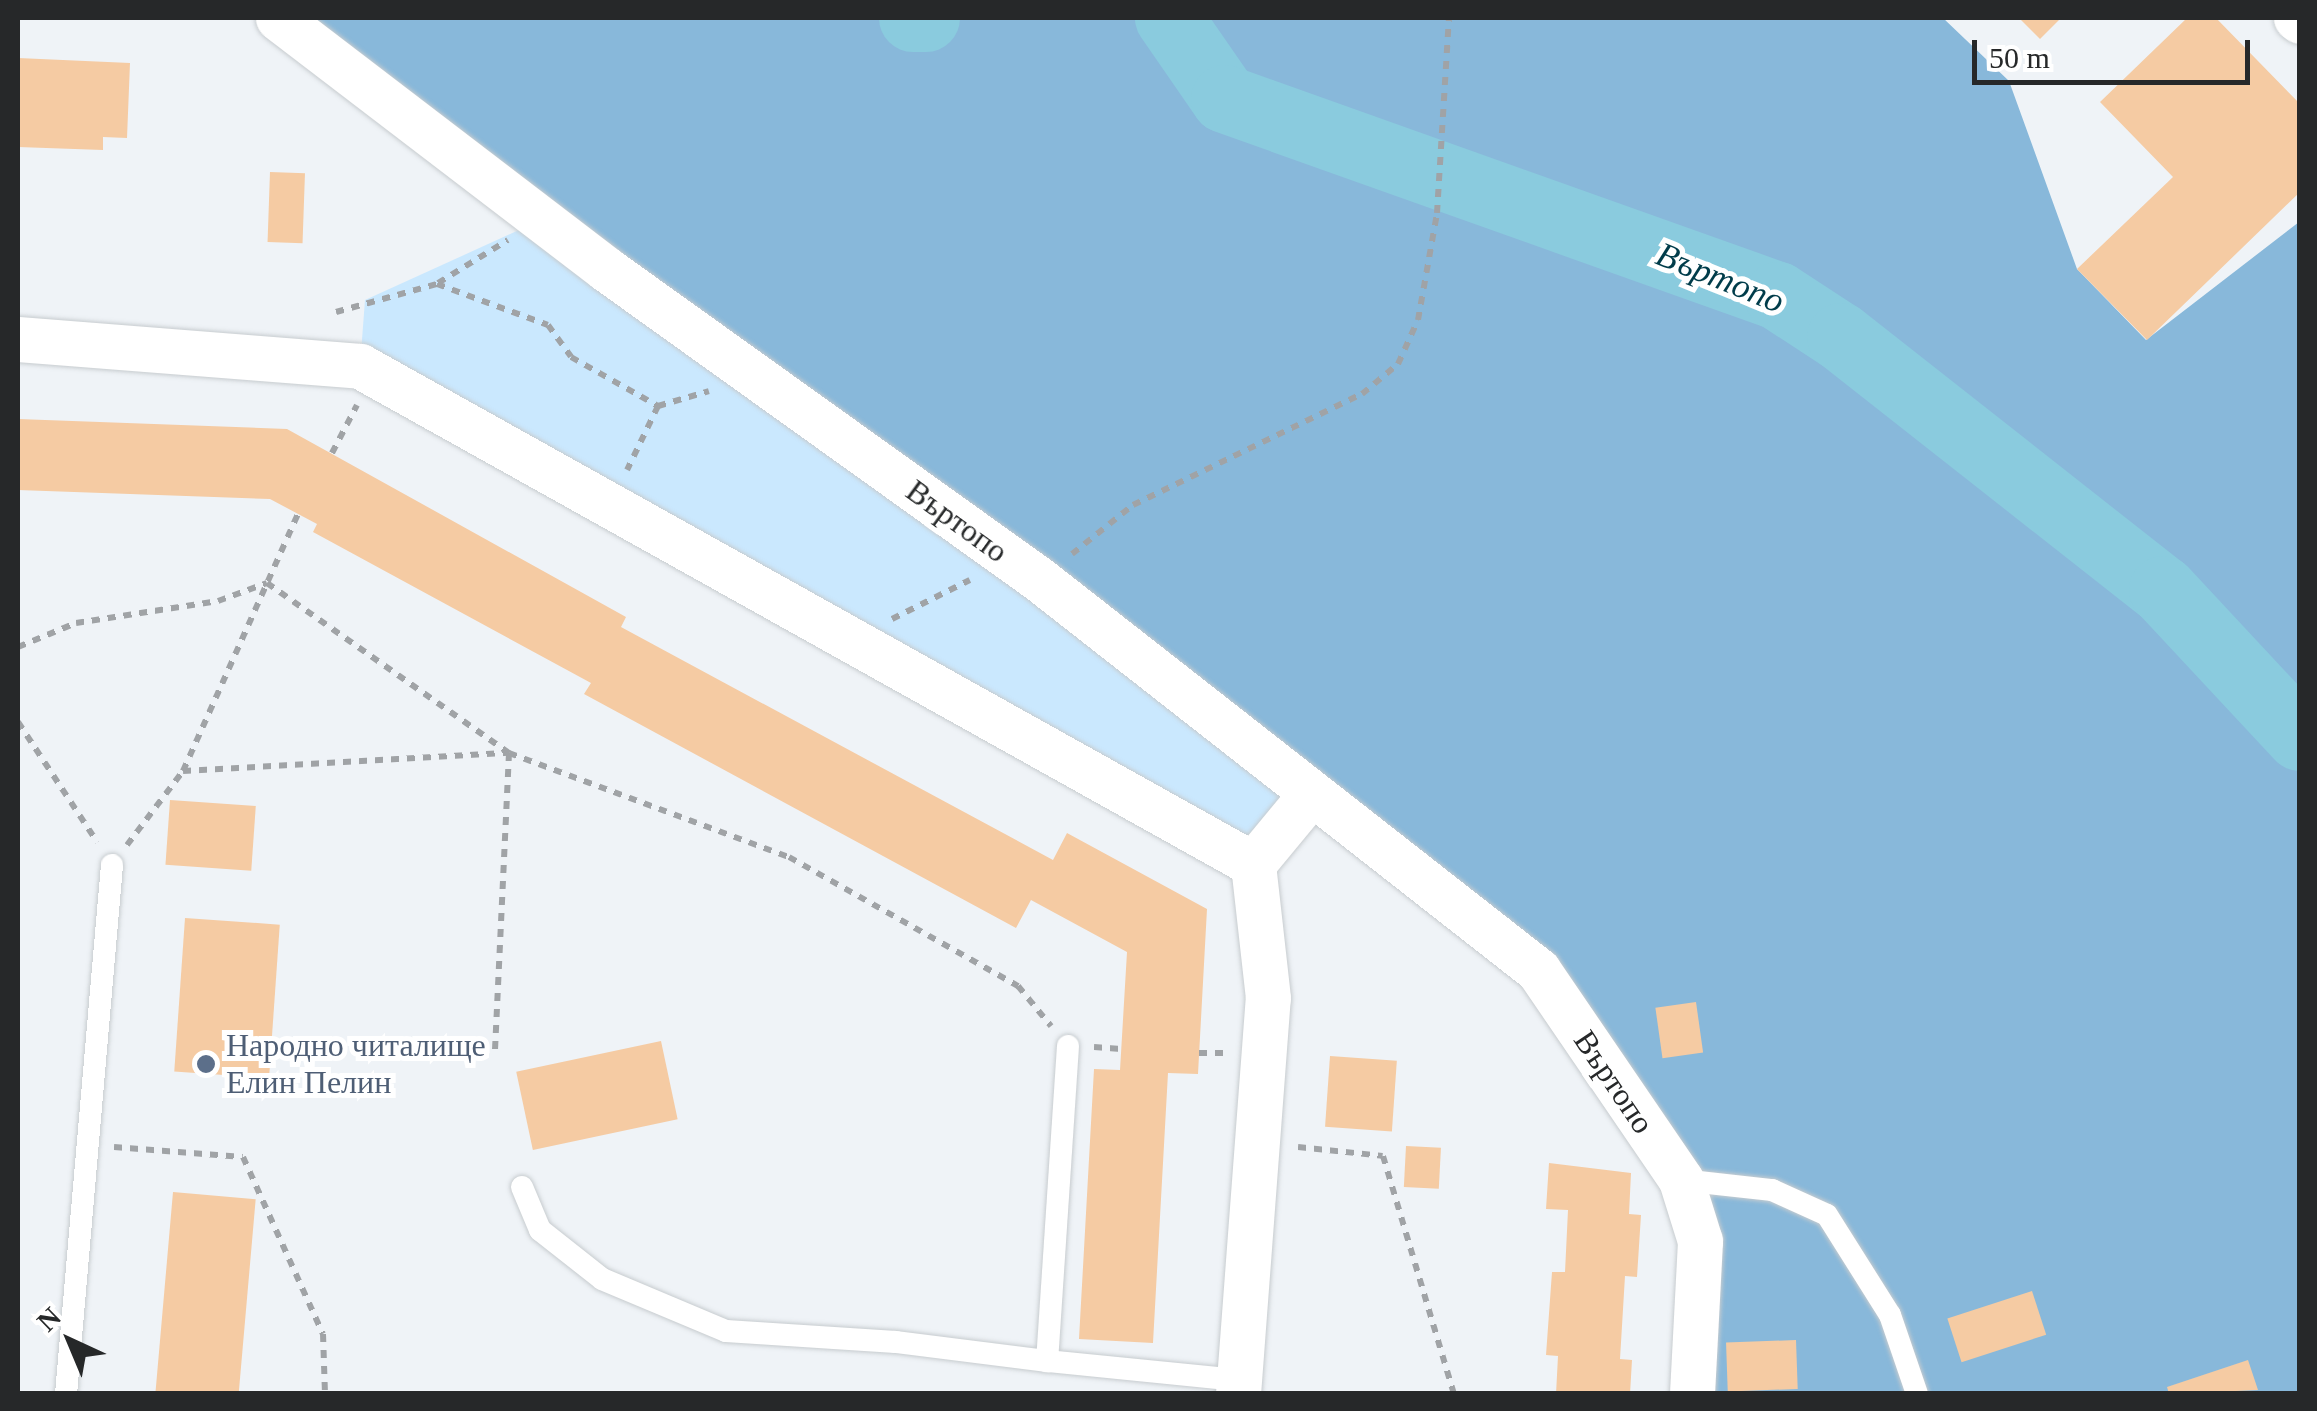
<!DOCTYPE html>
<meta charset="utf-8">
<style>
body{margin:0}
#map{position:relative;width:2317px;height:1411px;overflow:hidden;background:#eff3f7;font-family:"Times New Roman",serif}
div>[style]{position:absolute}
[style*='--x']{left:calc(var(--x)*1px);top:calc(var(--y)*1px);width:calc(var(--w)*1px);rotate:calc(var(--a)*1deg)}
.green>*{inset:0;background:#cae8fe}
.forest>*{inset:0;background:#88b8da}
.river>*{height:68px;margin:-34px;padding:0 34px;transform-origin:34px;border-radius:34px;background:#8acbde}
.building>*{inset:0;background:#f5cba3;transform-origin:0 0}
.path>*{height:6px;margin-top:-3px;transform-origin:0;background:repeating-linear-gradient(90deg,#a0a3a6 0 8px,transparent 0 16px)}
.roads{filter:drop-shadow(0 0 2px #c7cccf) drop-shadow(0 0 2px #c7cccf)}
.service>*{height:22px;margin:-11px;padding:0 11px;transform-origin:11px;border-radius:11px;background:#fff}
.minor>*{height:45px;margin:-22.5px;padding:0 22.5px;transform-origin:22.5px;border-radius:22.5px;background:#fff}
.dots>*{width:28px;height:28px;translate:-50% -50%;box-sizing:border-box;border:5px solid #fff;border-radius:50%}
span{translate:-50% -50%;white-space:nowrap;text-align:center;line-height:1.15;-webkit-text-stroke:10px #fff;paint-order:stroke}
.street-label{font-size:32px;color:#262829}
.service-label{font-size:32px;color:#4e5e75}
.left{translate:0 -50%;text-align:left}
.water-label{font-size:35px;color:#003c4a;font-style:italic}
.frame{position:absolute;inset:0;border:20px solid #262829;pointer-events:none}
.north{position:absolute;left:20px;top:1291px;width:100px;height:100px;-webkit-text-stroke:8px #fff;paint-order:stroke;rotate:316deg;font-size:28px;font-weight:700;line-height:40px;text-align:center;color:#262829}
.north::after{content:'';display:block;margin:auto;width:35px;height:45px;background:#262829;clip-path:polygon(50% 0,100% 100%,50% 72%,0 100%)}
.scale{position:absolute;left:1972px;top:40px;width:278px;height:45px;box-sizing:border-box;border:5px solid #262829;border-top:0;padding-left:12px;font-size:30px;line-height:35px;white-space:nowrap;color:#262829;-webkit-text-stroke:8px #fff;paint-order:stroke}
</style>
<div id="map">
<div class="green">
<div style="clip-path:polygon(541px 220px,1310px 795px,1253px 864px,360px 366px,365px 300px)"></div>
</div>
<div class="forest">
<div style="clip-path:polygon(278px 18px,1943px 18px,2009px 81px,2077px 269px,2146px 340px,2299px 222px,2299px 1393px,1701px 1393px,1681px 1180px,1538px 970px)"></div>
</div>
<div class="river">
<div style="--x:913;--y:18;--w:13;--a:0"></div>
<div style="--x:1169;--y:18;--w:98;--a:55.3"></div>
<div style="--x:1225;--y:99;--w:587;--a:19.61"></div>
<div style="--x:1778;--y:296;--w:75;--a:33.1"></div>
<div style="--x:1841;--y:337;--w:410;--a:38.2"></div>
<div style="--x:2163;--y:590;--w:201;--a:47"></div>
</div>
<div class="building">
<div style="clip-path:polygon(2019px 18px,2061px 18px,2040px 39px)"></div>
<div style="clip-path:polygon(2187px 18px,2216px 18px,2300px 104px,2300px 192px,2147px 340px,2077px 269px,2173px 177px,2100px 102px)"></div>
<div style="clip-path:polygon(18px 58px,130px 63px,127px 138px,103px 137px,103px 150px,18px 147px)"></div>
<div style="left:270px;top:172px;width:35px;height:70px;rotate:2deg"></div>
<div style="clip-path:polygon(18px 419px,287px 429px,626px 617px,621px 627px,1053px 860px,1067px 833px,1207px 909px,1198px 1074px,1168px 1073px,1153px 1343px,1079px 1339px,1094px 1069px,1120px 1070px,1127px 952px,1031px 900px,1016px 928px,584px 694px,591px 683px,313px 532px,317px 524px,270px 499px,18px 490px)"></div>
<div style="left:170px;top:800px;width:86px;height:65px;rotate:4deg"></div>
<div style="left:185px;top:918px;width:95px;height:154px;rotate:4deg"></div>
<div style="left:1696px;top:1002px;width:51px;height:41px;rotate:82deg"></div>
<div style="left:661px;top:1041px;width:80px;height:148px;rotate:78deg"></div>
<div style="left:1330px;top:1056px;width:67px;height:71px;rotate:4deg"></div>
<div style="left:1406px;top:1146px;width:35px;height:41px;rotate:3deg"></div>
<div style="clip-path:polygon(1549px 1163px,1631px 1173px,1629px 1214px,1641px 1215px,1637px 1277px,1625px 1276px,1620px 1359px,1632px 1360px,1630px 1394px,1556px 1394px,1558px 1356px,1546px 1355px,1552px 1272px,1565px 1272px,1568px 1210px,1546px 1209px)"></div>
<div style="left:173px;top:1192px;width:83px;height:203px;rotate:5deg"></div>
<div style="left:2032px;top:1291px;width:46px;height:89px;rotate:72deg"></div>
<div style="left:1796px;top:1340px;width:49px;height:70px;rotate:88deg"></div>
<div style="clip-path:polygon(2248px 1360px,2258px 1390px,2169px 1394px,2167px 1387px)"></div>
</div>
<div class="path">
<div style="--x:438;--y:283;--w:82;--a:-31.6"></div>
<div style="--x:336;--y:312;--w:105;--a:-15.5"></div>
<div style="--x:437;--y:284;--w:118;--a:20.3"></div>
<div style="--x:548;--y:325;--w:39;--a:54"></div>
<div style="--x:571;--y:357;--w:100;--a:29.4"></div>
<div style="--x:658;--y:406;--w:71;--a:115.8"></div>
<div style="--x:658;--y:406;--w:53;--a:-16.4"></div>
<div style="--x:332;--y:453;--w:54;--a:-62.5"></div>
<div style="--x:1072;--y:554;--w:78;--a:-38.8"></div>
<div style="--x:1133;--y:505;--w:254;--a:-25.9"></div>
<div style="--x:1362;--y:394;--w:47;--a:-39.8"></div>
<div style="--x:1398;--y:364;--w:48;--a:-65.6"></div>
<div style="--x:1418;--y:320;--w:109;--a:-79.9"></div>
<div style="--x:1437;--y:213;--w:195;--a:-86.5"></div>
<div style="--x:892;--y:619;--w:87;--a:-26.6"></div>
<div style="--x:18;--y:647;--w:63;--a:-22.5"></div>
<div style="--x:76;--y:623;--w:144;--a:-8.8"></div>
<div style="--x:218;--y:601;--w:52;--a:-20.2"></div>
<div style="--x:267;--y:583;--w:296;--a:35.1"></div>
<div style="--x:509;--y:753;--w:299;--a:20.4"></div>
<div style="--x:789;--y:857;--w:263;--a:29.4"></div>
<div style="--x:1018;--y:986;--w:52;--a:50.5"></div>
<div style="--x:18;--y:722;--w:144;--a:56.6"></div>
<div style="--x:183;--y:771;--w:282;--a:-65.9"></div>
<div style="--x:127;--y:845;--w:93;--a:-52.9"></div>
<div style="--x:183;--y:771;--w:326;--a:-3.2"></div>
<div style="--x:509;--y:753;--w:302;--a:92.7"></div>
<div style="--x:1094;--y:1047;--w:27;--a:4"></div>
<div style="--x:1199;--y:1053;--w:24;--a:0"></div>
<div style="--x:114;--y:1147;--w:129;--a:4.4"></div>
<div style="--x:243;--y:1157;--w:194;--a:65.7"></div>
<div style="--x:323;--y:1334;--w:60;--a:88.1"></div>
<div style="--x:1298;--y:1147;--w:85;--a:6"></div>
<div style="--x:1383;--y:1156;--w:248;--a:73.4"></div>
</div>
<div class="roads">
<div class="service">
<div style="--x:1068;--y:1046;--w:316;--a:93.8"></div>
<div style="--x:1047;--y:1361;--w:193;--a:5.7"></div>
<div style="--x:1681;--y:1180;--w:92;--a:6.3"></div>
<div style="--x:1772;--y:1190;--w:60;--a:24.4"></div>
<div style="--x:1827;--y:1215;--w:118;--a:57.8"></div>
<div style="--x:1890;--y:1315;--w:83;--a:71.1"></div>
<div style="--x:522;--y:1187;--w:47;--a:67.3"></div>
<div style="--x:540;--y:1230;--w:79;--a:38.3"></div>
<div style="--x:602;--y:1279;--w:134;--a:22.8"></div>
<div style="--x:726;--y:1331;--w:170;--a:3.7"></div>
<div style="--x:896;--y:1342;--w:152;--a:7.2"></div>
<div style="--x:66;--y:1394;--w:531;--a:-85.03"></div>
</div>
<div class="minor">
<div style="--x:278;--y:18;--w:413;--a:37.4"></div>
<div style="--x:606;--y:269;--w:534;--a:35.62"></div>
<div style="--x:1040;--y:580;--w:633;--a:38.07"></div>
<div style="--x:1538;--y:970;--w:254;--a:55.7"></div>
<div style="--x:1681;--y:1180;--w:64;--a:72.7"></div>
<div style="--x:1700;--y:1241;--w:153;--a:93"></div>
<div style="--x:2296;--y:18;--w:5;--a:37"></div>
<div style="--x:18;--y:339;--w:343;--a:4.5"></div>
<div style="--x:360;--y:366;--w:1022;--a:29.15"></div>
<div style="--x:1238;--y:1394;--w:397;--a:-85.7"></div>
<div style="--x:1268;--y:998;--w:135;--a:-96.4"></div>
<div style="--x:1253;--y:864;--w:89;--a:-50.4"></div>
</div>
</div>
<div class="dots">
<div style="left:206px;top:1064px;background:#5c6f8a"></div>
</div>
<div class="street-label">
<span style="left:957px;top:521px;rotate:36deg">Въртопо</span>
<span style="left:1614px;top:1082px;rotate:56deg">Въртопо</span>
</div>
<div class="service-label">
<span class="left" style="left:226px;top:1064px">Народно читалище<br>Елин Пелин</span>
</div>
<div class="water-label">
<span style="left:1720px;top:278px;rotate:22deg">Въртопо</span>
</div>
<div class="frame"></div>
<div class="north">N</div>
<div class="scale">50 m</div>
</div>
